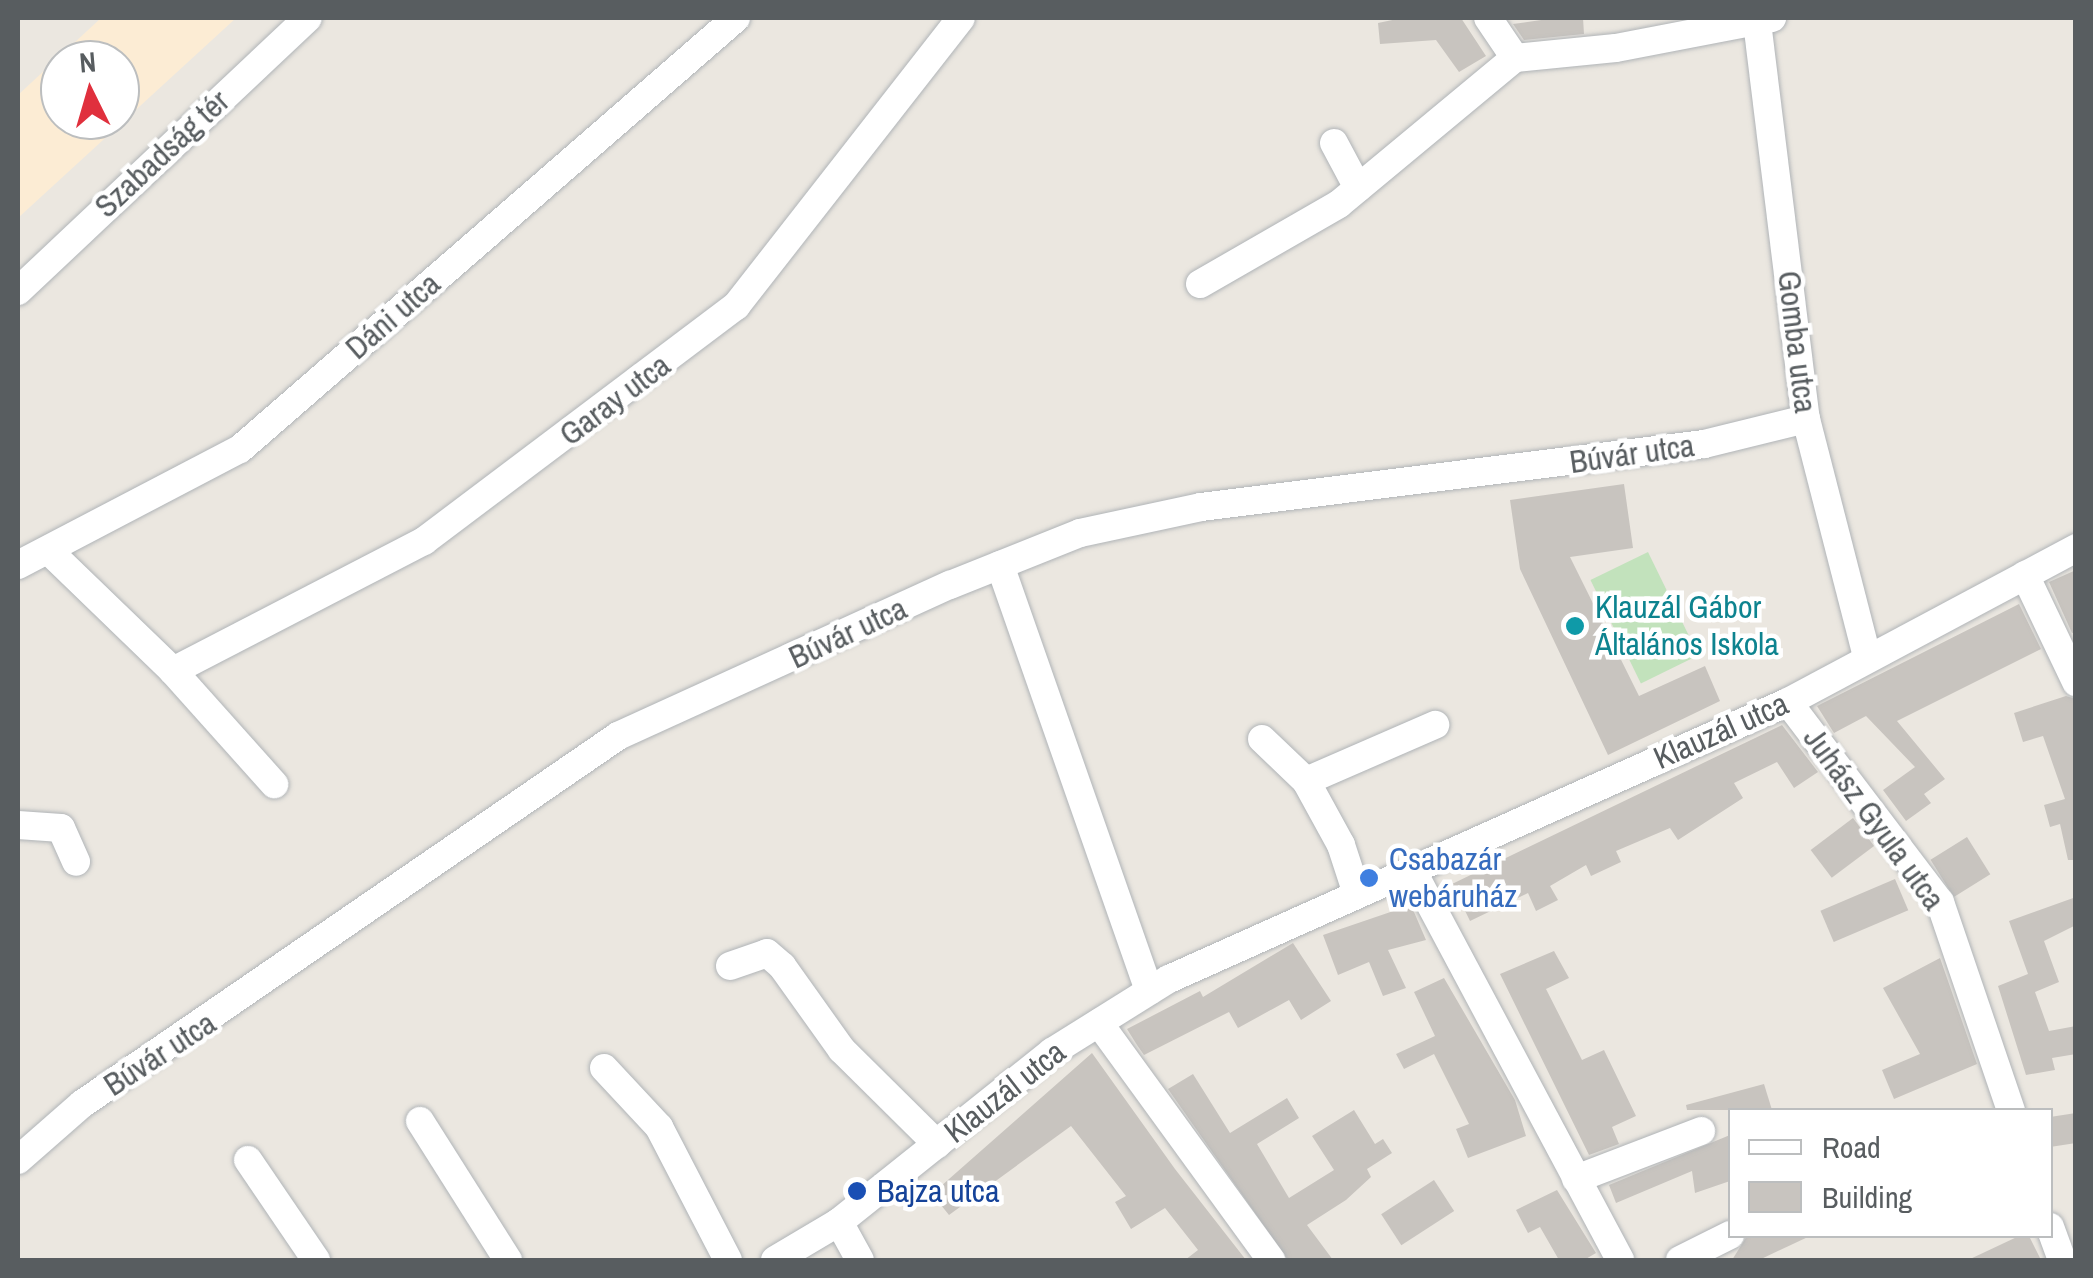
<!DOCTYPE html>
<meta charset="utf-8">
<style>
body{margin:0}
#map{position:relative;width:2093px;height:1278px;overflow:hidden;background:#ebe7e0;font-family:"Archivo Narrow",sans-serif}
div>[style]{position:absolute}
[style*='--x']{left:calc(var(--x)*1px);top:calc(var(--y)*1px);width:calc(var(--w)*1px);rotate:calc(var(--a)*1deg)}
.commercial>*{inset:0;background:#fcecd4}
.green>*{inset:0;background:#c2e2bc;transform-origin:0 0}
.building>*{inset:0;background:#c8c4bf;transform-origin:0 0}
.roads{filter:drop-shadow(0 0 2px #b0b4b7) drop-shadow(0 0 2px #b0b4b7)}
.minor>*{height:28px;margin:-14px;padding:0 14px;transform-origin:14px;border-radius:14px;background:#fff}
.dots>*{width:28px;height:28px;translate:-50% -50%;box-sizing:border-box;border:5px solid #fff;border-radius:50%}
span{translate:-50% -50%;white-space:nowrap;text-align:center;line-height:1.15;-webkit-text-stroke:9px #fff;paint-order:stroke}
.street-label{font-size:32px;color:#585d60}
.culture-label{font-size:32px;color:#0d838f}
.left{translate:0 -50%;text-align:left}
.shop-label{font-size:32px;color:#366cbe}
.transit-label{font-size:32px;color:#164399}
.frame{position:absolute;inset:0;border:20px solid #585d60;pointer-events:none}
.legend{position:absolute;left:1728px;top:1108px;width:325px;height:130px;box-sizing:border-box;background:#fff;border:2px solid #bcbebf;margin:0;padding:12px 18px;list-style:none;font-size:30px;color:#585d60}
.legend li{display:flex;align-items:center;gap:20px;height:50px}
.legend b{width:50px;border:2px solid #bcbebf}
.north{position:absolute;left:40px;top:40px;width:100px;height:100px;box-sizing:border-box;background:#fff;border:2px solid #bcbebf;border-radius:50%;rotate:355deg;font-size:28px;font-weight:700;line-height:40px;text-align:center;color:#585d60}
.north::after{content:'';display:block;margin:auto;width:35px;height:45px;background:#e0303d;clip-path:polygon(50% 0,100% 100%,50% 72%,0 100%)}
</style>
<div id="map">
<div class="commercial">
<div style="clip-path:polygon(evenodd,101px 18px,236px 18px,18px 218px,18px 95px,101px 18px,60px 60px,120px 60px,120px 120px,60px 120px,60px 60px)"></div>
</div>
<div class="green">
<div style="left:1648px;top:552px;width:115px;height:64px;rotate:64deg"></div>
</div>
<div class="building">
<div style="clip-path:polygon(1402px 18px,1461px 18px,1486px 56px,1459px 72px,1436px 40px,1380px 44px,1378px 23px)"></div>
<div style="clip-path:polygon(1555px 18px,1583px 18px,1584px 34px,1524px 40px,1513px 24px)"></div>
<div style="clip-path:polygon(1624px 484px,1633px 548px,1570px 557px,1639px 696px,1705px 666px,1720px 701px,1608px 755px,1520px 569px,1510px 500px)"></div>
<div style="clip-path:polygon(2076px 570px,2076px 632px,2072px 633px,2049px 582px)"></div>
<div style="clip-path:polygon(2019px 604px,2041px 649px,1897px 721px,1945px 779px,1924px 794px,1931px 803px,1906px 821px,1883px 790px,1915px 767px,1866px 716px,1834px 733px,1817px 706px)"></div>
<div style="clip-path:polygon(2066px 696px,2076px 699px,2076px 860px,2068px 860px,2060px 824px,2050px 827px,2044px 805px,2065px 799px,2043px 736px,2023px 742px,2014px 713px)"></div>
<div style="clip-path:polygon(1782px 725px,1818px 772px,1794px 788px,1777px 762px,1734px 783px,1743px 798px,1678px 840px,1670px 828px,1616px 851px,1621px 862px,1591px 876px,1586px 865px,1550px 886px,1558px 900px,1536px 911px,1528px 893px,1470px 921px,1452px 884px)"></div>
<div style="left:1853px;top:818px;width:35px;height:53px;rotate:53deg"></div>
<div style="left:1967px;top:837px;width:44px;height:43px;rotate:58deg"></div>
<div style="left:1895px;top:879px;width:34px;height:81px;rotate:67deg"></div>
<div style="clip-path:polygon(2076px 897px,2076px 925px,2044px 941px,2059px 982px,2035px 992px,2049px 1031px,2076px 1026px,2076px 1054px,2052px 1058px,2055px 1070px,2026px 1075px,1998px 986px,2028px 974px,2009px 921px)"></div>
<div style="clip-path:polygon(1411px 905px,1426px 940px,1388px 950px,1406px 988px,1383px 996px,1369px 962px,1338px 975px,1323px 935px)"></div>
<div style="clip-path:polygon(1293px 943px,1331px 1001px,1301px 1020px,1289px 1000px,1238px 1028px,1229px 1012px,1144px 1055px,1137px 1045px,1127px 1029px,1200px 991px,1203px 997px)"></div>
<div style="clip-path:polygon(1554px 951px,1569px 978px,1546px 989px,1582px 1060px,1604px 1050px,1636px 1116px,1612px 1127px,1619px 1144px,1589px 1155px,1500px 974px)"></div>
<div style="clip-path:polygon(1940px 958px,1977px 1064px,1894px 1099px,1882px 1070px,1920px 1054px,1883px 988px)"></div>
<div style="clip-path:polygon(1444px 978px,1515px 1100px,1526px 1136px,1468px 1158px,1456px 1129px,1469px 1124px,1434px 1054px,1404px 1069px,1396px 1054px,1435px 1036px,1414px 992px)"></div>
<div style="clip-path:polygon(1092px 1053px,1175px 1169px,1246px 1260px,1185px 1260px,1198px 1250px,1165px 1208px,1131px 1229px,1115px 1202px,1126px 1196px,1071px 1126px,949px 1215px,932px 1194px)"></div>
<div style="clip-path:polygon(1193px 1074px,1230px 1133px,1287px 1098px,1299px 1118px,1257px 1144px,1289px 1198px,1334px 1170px,1312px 1136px,1354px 1110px,1375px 1144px,1383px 1139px,1392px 1153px,1367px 1169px,1371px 1177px,1346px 1200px,1307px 1225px,1333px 1260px,1288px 1260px,1168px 1089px)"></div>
<div style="clip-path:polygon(1764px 1084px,1772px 1110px,1687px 1110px,1686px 1105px)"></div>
<div style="clip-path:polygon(2076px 1113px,2076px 1143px,2050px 1147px,2050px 1117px)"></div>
<div style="clip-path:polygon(1730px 1135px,1730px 1181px,1695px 1193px,1692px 1171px,1616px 1203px,1609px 1185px)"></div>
<div style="left:1434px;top:1180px;width:37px;height:63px;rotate:57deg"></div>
<div style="clip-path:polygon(1557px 1190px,1596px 1253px,1584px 1260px,1559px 1260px,1540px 1227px,1528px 1233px,1516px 1210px)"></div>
<div style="clip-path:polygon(1747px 1236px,1810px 1236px,1759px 1260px,1732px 1260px)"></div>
<div style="clip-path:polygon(2019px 1236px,2029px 1236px,2041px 1260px,1968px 1260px)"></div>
</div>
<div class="roads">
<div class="minor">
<div style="--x:1757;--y:22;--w:400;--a:83"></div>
<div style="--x:1806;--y:419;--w:246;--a:75.6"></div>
<div style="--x:1515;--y:58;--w:101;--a:-5.7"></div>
<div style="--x:1616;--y:48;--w:159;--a:-10.9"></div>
<div style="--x:1334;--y:143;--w:51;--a:61.9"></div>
<div style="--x:1200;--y:284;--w:160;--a:-29.9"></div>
<div style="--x:1339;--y:204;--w:229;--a:-39.7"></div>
<div style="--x:1515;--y:58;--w:48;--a:-124"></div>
<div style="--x:18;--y:291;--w:398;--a:-43.3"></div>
<div style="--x:51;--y:553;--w:170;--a:44"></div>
<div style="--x:173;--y:671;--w:152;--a:48.2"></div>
<div style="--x:18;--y:565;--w:250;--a:-27.6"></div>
<div style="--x:240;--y:449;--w:657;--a:-40.99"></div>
<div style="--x:1000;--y:565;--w:451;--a:70.7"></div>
<div style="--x:2025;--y:575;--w:119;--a:64.5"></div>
<div style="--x:173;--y:671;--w:283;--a:-27.4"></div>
<div style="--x:424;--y:541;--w:391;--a:-37"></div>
<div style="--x:736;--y:306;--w:365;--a:-52"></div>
<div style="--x:1788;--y:702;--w:251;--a:52.8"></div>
<div style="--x:1940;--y:902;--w:220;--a:71.2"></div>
<div style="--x:1262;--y:739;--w:61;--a:43.7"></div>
<div style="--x:1306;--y:781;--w:73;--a:61.3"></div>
<div style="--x:1341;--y:845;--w:52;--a:71.9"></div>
<div style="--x:1306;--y:781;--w:141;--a:-23.5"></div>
<div style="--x:18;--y:825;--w:43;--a:4"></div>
<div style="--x:61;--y:828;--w:37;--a:66"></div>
<div style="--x:1412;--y:870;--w:442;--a:61.9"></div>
<div style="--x:730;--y:966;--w:39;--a:-19"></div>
<div style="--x:767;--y:953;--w:20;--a:41"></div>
<div style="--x:782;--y:966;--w:103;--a:54.5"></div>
<div style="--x:842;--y:1050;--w:134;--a:44.7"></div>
<div style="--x:1099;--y:1023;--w:293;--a:54"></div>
<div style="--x:604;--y:1068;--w:81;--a:47"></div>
<div style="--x:659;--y:1127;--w:150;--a:62.6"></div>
<div style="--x:420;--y:1121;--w:165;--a:57.7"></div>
<div style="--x:18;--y:1160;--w:85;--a:-41.2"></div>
<div style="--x:82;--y:1104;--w:650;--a:-34.47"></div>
<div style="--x:618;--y:736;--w:365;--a:-24.5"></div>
<div style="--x:950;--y:585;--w:140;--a:-21.8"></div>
<div style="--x:1080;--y:533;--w:124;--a:-12.1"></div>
<div style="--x:1201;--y:507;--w:507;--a:-7.14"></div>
<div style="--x:1704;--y:444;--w:105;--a:-13.8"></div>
<div style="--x:248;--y:1160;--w:121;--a:55.8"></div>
<div style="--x:1576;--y:1179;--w:134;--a:-21"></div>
<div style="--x:839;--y:1222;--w:43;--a:61.1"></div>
<div style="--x:2050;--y:1227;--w:35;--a:70"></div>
<div style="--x:775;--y:1260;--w:74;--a:-30.7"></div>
<div style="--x:839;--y:1222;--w:273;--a:-38.6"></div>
<div style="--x:1052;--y:1052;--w:138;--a:-32"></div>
<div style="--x:1169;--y:979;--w:678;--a:-24.11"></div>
<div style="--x:1788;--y:702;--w:327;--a:-28.1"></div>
<div style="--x:1680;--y:1260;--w:56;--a:-26.6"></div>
</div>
</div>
<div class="dots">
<div style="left:1575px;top:626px;background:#0f9aa8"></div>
<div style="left:1369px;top:878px;background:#3f7fe0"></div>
<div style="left:857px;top:1191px;background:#1a4fb4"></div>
</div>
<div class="street-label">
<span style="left:162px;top:154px;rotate:-43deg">Szabadság tér</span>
<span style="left:393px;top:316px;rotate:-41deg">Dáni utca</span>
<span style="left:1797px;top:342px;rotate:83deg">Gomba utca</span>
<span style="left:615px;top:400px;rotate:-37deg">Garay utca</span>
<span style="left:1632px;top:454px;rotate:-8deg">Búvár utca</span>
<span style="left:848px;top:633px;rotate:-25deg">Búvár utca</span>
<span style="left:1721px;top:731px;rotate:-24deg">Klauzál utca</span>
<span style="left:1874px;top:819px;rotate:54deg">Juhász Gyula utca</span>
<span style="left:160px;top:1054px;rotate:-33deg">Búvár utca</span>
<span style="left:1005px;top:1092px;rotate:-38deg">Klauzál utca</span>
</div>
<div class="culture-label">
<span class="left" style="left:1595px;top:626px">Klauzál Gábor<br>Általános Iskola</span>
</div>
<div class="shop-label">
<span class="left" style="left:1389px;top:878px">Csabazár<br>webáruház</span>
</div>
<div class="transit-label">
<span class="left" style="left:877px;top:1191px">Bajza utca</span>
</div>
<div class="frame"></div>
<ul class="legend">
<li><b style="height:12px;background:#fff"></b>Road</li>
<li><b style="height:28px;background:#c8c4bf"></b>Building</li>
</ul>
<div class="north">N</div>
</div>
